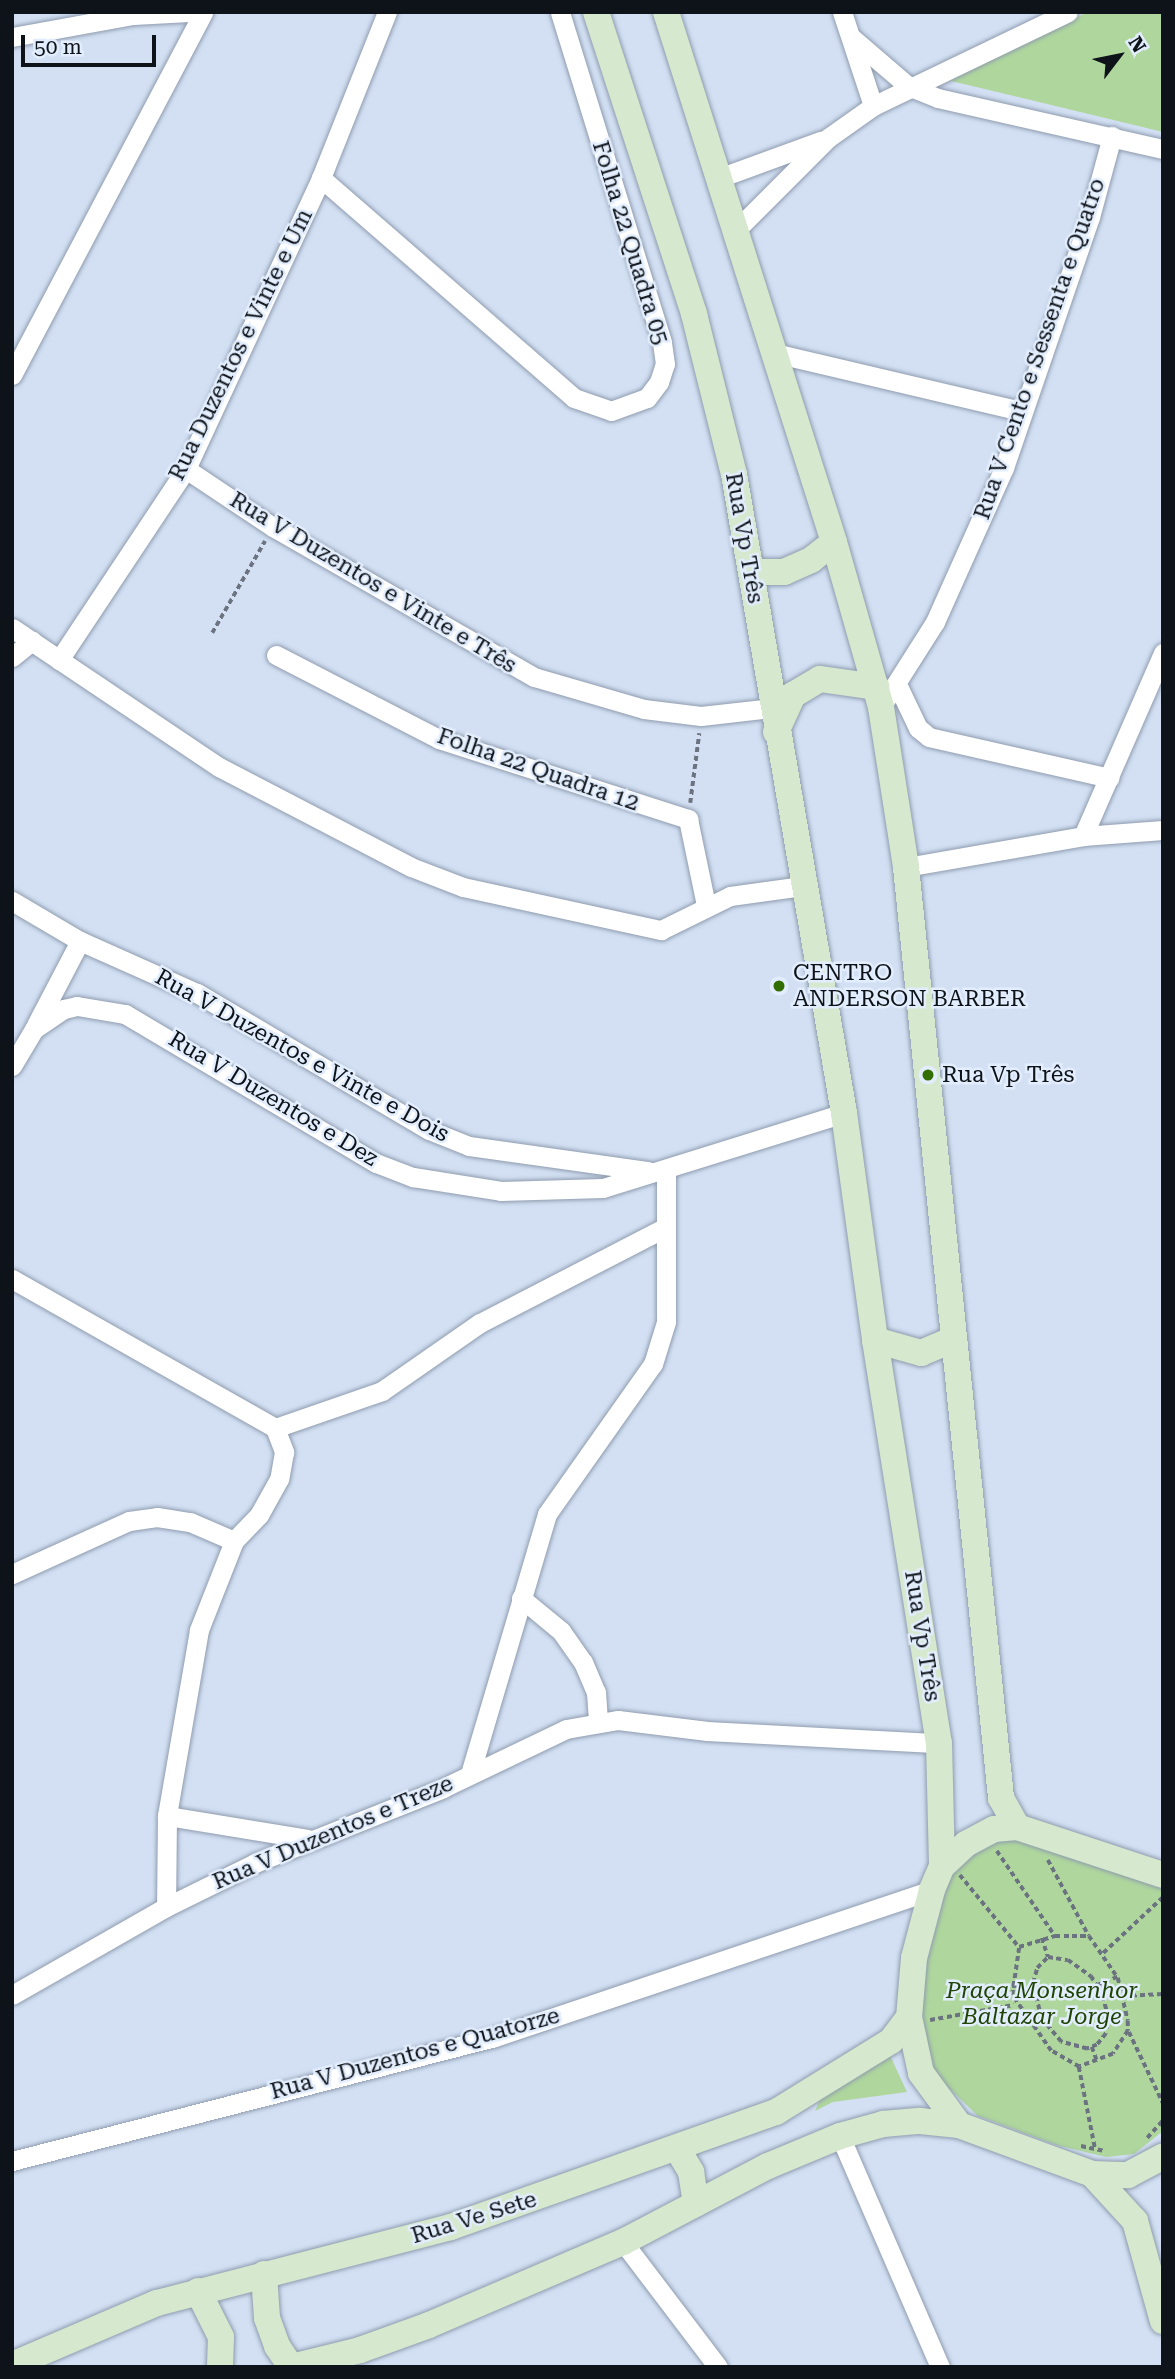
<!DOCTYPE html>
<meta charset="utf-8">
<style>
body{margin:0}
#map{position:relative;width:1175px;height:2379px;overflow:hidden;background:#d3e0f4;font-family:"Roboto Serif",serif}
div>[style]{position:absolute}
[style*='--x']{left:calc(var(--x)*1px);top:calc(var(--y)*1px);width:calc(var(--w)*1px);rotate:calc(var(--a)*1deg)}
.green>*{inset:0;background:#afd79d}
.path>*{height:3.5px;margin-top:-1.75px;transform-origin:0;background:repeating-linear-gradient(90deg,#6b7380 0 5px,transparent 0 8.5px)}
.roads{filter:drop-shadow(0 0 2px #8f9cae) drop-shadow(0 0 2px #8f9cae)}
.street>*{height:19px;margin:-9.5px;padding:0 9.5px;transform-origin:9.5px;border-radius:9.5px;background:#fff}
.secondary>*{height:26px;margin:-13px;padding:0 13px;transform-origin:13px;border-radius:13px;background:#d6e8ce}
.dots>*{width:19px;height:19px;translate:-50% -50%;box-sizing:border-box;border:4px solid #e2edfd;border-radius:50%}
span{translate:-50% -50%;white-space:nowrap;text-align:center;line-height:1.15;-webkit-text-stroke:5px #e2edfd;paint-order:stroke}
.street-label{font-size:23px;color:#0e1319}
.poi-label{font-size:23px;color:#0e1319}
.left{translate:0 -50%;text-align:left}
.park-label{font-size:23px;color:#1f4404;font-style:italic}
.frame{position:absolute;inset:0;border:14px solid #0e1319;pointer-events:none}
.north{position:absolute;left:1084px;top:21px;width:70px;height:70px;-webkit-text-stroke:5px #e2edfd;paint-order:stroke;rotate:58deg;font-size:19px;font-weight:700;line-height:28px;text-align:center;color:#0e1319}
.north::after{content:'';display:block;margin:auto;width:24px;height:32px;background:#0e1319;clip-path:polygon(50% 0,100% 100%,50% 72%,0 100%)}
.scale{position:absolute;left:21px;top:35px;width:135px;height:32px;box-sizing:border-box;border:4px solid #0e1319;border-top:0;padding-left:9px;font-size:21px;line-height:24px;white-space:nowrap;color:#0e1319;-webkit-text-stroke:5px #e2edfd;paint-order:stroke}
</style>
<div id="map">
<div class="green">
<div style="clip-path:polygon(1088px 12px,1163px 12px,1163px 132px,947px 80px)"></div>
<div style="clip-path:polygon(1006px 1834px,1163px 1879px,1163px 2131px,1134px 2154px,1106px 2157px,1056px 2145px,978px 2116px,932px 2072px,919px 2016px,921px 1984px,954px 1858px)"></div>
<div style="clip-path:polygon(888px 2051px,907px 2092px,833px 2102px,815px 2111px,822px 2095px)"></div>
</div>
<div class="path">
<div style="--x:212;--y:633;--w:106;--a:-60.1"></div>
<div style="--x:690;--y:803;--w:70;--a:-82.6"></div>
<div style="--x:997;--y:1851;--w:103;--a:55.7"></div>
<div style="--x:1048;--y:1860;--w:86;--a:61.7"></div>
<div style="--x:960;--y:1875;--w:93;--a:50.7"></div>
<div style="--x:1055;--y:1936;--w:34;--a:0"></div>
<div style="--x:1089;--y:1936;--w:51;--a:55.4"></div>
<div style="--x:1118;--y:1978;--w:44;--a:76.9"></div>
<div style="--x:1128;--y:2021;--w:10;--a:90"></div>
<div style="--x:1128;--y:2031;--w:27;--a:123"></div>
<div style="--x:1113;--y:2054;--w:36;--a:159"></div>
<div style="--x:1079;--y:2067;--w:32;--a:-150"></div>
<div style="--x:1051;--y:2051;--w:68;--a:-124.9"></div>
<div style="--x:1012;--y:1995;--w:49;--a:-81.7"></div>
<div style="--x:1019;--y:1947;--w:38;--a:-17"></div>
<div style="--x:1042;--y:1938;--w:20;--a:72"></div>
<div style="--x:1103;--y:1953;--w:82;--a:-43"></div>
<div style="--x:1048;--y:1957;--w:20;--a:9"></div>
<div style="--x:1068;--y:1960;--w:28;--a:35"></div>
<div style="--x:1091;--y:1976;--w:23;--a:59"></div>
<div style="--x:1103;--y:1996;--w:21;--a:76"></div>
<div style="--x:1108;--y:2016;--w:18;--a:96"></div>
<div style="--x:1106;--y:2034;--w:14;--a:129"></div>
<div style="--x:1097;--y:2045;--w:11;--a:158"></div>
<div style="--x:1087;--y:2049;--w:27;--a:-165"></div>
<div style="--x:1061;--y:2042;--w:31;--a:-130"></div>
<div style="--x:1041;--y:2018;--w:36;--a:-103"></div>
<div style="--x:1033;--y:1983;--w:16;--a:-75"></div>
<div style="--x:1037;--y:1968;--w:16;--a:-45"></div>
<div style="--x:1097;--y:1985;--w:22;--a:-22"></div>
<div style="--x:1012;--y:1986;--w:21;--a:-3"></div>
<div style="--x:1123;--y:1996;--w:40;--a:-2.9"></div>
<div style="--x:930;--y:2020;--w:85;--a:-10.1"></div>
<div style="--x:1129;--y:2032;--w:79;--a:64.4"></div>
<div style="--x:1092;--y:2047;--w:15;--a:70"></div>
<div style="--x:1079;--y:2067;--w:83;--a:78.8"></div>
<div style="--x:1147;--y:2138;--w:24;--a:-48"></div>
<div style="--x:1081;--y:2146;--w:24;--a:12"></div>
</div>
<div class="roads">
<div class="street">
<div style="--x:842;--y:12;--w:99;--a:71.7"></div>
<div style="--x:12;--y:37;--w:123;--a:-10.3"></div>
<div style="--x:133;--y:15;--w:56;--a:-3.1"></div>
<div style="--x:852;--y:38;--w:74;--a:40.6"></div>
<div style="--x:908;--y:86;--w:32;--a:22"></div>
<div style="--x:938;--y:98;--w:231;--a:12.8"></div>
<div style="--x:321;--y:178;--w:335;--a:41"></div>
<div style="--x:574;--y:398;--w:39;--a:19"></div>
<div style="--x:611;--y:411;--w:38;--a:-20"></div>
<div style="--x:647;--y:398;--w:20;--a:-53"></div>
<div style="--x:659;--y:382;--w:19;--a:-72"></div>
<div style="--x:665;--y:364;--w:22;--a:-98"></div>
<div style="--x:662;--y:342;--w:345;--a:-107.2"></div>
<div style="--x:719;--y:178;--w:108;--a:-20.1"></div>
<div style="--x:736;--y:230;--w:130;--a:-45"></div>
<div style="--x:828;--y:138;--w:55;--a:-35.4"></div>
<div style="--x:873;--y:106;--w:216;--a:-25.7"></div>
<div style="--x:774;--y:353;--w:255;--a:13.2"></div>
<div style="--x:12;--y:375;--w:410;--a:-62.2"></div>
<div style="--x:186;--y:469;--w:105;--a:33.7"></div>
<div style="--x:273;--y:527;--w:301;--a:29.9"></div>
<div style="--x:534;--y:677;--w:115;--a:16.2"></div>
<div style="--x:644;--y:709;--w:57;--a:7"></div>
<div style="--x:701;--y:716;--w:70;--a:-6.5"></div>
<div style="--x:12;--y:628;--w:249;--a:33.9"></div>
<div style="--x:219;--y:767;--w:216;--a:27.5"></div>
<div style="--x:411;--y:867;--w:56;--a:21"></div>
<div style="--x:463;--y:887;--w:203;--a:12.3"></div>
<div style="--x:661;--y:930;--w:77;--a:-26.2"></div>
<div style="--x:730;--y:896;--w:73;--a:-7.9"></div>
<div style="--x:276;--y:655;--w:183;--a:27.3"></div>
<div style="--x:439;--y:739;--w:262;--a:17.8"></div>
<div style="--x:688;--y:819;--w:88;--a:78.2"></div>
<div style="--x:12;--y:657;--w:26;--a:-39"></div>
<div style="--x:59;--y:660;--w:229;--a:-56.4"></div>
<div style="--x:186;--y:469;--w:321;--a:-65.1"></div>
<div style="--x:321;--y:178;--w:179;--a:-68.3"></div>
<div style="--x:897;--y:684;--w:49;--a:64.5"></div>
<div style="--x:918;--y:728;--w:14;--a:39"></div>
<div style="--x:929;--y:737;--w:185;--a:12.8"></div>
<div style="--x:881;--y:707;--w:101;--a:-57.6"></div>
<div style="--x:935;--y:622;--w:169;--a:-65.9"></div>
<div style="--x:1004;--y:468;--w:265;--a:-71.1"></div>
<div style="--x:1090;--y:217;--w:84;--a:-74.8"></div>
<div style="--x:1083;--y:836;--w:200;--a:-66.4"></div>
<div style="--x:906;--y:867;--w:180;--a:-9.9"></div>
<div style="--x:1083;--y:836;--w:80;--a:-4.3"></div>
<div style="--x:12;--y:901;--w:79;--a:30.5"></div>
<div style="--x:80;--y:941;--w:128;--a:24"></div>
<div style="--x:197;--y:993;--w:269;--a:30.6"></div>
<div style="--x:429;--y:1130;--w:43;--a:21.8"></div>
<div style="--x:469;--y:1146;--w:181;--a:8"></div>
<div style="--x:36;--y:1025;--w:95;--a:-62.4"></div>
<div style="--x:12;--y:1066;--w:43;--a:-59.3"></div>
<div style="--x:34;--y:1029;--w:36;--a:-34"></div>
<div style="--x:64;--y:1009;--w:13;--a:-13"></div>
<div style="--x:77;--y:1006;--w:49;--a:9.5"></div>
<div style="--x:125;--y:1014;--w:292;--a:30.7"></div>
<div style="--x:376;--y:1163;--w:40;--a:21"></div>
<div style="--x:413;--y:1177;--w:89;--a:9"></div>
<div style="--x:501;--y:1191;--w:102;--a:-1.7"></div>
<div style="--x:603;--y:1188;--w:252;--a:-17.3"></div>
<div style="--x:12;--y:1279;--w:302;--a:29.5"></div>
<div style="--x:275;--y:1428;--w:26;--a:69"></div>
<div style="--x:284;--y:1452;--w:27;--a:100"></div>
<div style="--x:279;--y:1479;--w:41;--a:119.1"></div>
<div style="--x:259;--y:1515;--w:36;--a:134"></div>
<div style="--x:234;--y:1541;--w:96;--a:111.5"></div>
<div style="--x:199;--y:1630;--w:189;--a:99.8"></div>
<div style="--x:167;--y:1816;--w:91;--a:90.6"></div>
<div style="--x:275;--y:1428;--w:113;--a:-19.1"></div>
<div style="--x:382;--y:1391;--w:119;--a:-34.8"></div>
<div style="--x:480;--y:1323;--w:207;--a:-27.3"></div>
<div style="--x:12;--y:1574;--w:128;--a:-24.4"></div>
<div style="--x:129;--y:1521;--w:28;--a:-8"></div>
<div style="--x:157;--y:1517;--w:33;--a:9"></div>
<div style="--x:190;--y:1522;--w:48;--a:23.4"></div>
<div style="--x:521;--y:1598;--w:52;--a:39.5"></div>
<div style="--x:561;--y:1631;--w:38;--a:55"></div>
<div style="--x:583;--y:1662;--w:33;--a:67"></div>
<div style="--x:596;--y:1692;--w:29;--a:86"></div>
<div style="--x:470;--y:1774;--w:271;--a:-73.5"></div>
<div style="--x:547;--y:1514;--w:184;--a:-54.8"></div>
<div style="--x:653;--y:1364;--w:44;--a:-72.8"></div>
<div style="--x:666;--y:1322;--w:153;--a:-90"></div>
<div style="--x:167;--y:1816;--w:142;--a:9.3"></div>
<div style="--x:12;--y:1995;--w:177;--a:-29.7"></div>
<div style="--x:166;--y:1907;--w:99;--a:-26.3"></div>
<div style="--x:255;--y:1863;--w:202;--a:-21.7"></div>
<div style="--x:443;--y:1788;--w:136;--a:-25.6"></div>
<div style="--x:566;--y:1729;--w:53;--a:-9.8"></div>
<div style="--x:618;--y:1720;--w:90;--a:7"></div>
<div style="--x:707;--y:1731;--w:232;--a:3"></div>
<div style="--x:840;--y:2136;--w:252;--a:66.6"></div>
<div style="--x:12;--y:2161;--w:496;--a:-14.4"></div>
<div style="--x:492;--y:2038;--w:464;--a:-18.6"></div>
<div style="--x:623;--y:2242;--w:157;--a:52.8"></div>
</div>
<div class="secondary">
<div style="--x:596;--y:12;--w:318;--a:72"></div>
<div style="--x:694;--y:314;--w:165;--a:76"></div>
<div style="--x:734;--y:474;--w:648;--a:80.23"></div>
<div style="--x:844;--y:1113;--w:229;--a:82.2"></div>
<div style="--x:875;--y:1340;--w:408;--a:81"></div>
<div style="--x:939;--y:1743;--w:123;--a:88.6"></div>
<div style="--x:666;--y:12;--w:556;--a:72.41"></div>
<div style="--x:834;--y:542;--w:172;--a:74.1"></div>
<div style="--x:881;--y:707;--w:162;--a:81.1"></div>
<div style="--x:906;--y:867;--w:936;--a:84.17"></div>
<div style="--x:1001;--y:1798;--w:33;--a:61"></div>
<div style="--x:752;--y:572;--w:32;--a:0"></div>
<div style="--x:784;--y:572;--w:30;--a:-24"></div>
<div style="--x:811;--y:560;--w:29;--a:-38"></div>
<div style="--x:776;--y:732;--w:41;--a:-65.3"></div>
<div style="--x:793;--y:695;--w:31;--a:-31"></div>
<div style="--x:820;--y:679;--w:57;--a:8.1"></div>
<div style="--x:875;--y:1340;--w:48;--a:15.8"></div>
<div style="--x:921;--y:1353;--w:36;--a:-23"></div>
<div style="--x:1163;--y:1875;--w:154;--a:-161.8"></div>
<div style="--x:1017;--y:1827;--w:23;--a:175"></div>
<div style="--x:994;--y:1829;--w:32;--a:152"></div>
<div style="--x:966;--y:1844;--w:33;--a:137"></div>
<div style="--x:942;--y:1866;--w:26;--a:113"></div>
<div style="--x:932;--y:1890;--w:70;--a:104.8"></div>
<div style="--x:914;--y:1958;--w:59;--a:94.8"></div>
<div style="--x:909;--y:2017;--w:57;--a:77.9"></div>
<div style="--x:921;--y:2073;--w:64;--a:53.8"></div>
<div style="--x:959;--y:2125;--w:142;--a:20.2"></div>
<div style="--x:1092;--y:2174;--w:36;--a:2"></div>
<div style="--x:1128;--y:2175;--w:40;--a:-28"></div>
<div style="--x:678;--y:2150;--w:26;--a:59"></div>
<div style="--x:691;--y:2172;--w:32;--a:81"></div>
<div style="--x:1092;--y:2174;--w:64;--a:47.5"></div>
<div style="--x:1135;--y:2221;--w:104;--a:74.4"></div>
<div style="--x:264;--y:2274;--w:44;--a:86.1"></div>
<div style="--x:267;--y:2318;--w:30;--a:70"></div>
<div style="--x:277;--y:2346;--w:25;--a:56"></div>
<div style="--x:198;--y:2291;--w:51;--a:63.4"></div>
<div style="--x:221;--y:2337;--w:30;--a:92"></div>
<div style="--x:12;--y:2365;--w:158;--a:-23.2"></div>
<div style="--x:157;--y:2303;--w:304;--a:-14.5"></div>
<div style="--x:451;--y:2227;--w:345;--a:-19.5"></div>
<div style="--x:776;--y:2112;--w:135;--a:-31.7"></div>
<div style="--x:891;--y:2041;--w:30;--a:-53"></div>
<div style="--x:291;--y:2367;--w:71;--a:-13.8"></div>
<div style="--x:360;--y:2350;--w:73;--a:-19.9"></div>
<div style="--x:429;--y:2325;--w:211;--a:-23.2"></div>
<div style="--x:623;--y:2242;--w:164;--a:-27.7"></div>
<div style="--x:768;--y:2166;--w:78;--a:-22.6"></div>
<div style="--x:840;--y:2136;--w:45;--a:-15.6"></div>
<div style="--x:883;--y:2124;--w:37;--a:-5"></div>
<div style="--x:920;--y:2121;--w:39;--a:6"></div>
</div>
</div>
<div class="dots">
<div style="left:779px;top:986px;background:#336f00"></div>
<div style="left:928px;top:1075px;background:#336f00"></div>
</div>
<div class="street-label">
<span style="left:630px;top:243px;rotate:73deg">Folha 22 Quadra 05</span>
<span style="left:241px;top:345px;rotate:-64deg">Rua Duzentos e Vinte e Um</span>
<span style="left:1040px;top:349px;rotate:-71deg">Rua V Cento e Sessenta e Quatro</span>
<span style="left:744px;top:538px;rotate:80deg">Rua Vp Três</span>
<span style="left:373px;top:583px;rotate:31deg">Rua V Duzentos e Vinte e Três</span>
<span style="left:538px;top:770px;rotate:19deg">Folha 22 Quadra 12</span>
<span style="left:302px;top:1056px;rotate:29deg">Rua V Duzentos e Vinte e Dois</span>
<span style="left:273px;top:1099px;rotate:31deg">Rua V Duzentos e Dez</span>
<span style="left:922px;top:1636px;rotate:81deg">Rua Vp Três</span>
<span style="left:333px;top:1833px;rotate:-23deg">Rua V Duzentos e Treze</span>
<span style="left:415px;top:2054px;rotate:-15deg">Rua V Duzentos e Quatorze</span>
<span style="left:474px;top:2218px;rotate:-17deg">Rua Ve Sete</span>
</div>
<div class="poi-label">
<span class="left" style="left:793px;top:986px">CENTRO<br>ANDERSON BARBER</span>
<span class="left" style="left:942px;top:1075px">Rua Vp Três</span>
</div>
<div class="park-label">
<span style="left:1042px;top:2004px">Praça Monsenhor<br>Baltazar Jorge</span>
</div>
<div class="frame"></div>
<div class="north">N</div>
<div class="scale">50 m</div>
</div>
